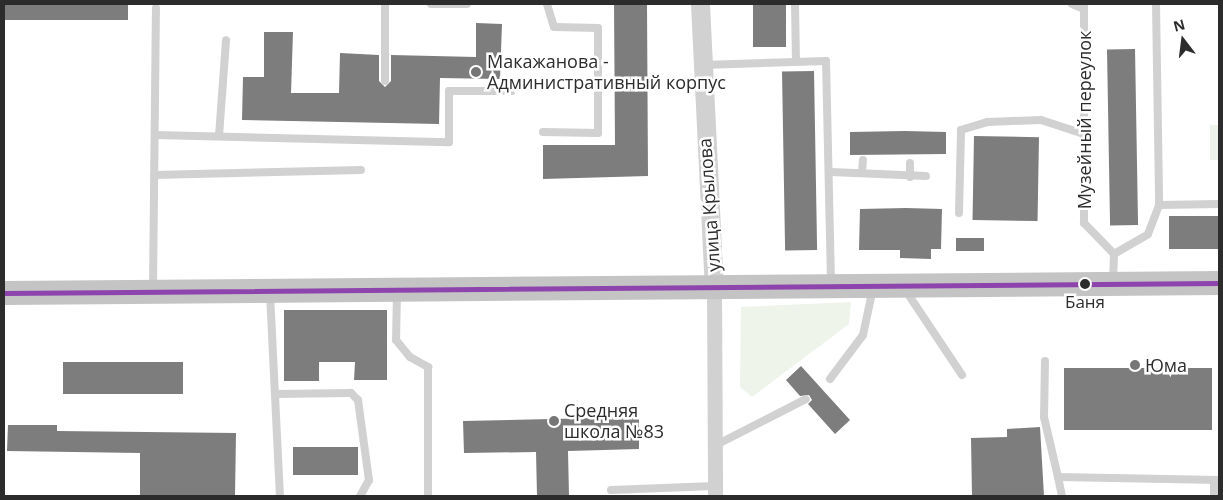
<!DOCTYPE html>
<meta charset="utf-8">
<style>
body{margin:0}
#map{position:relative;width:1223px;height:500px;overflow:hidden;background:#fff;font-family:"Open Sans",sans-serif}
div>[style]{position:absolute}
[style*='--x']{left:calc(var(--x)*1px);top:calc(var(--y)*1px);width:calc(var(--w)*1px);rotate:calc(var(--a)*1deg)}
.green>*{inset:0;background:#eff4ea;transform-origin:0 0}
.building>*{inset:0;background:#7d7d7d;transform-origin:0 0}
.service>*{height:8px;margin:-4px;padding:0 4px;transform-origin:4px;border-radius:4px;background:#d1d1d1}
.minor>*{height:15px;margin:-7.5px;padding:0 7.5px;transform-origin:7.5px;border-radius:7.5px;background:#d1d1d1}
.tertiary>*{height:19px;margin:-9.5px;padding:0 9.5px;transform-origin:9.5px;border-radius:9.5px;background:#d1d1d1}
.primary>*{height:24px;margin:-12px;padding:0 12px;transform-origin:12px;border-radius:12px;background:#c4c4c4}
.bus-1>*{height:5px;margin:-2.5px;padding:0 2.5px;transform-origin:2.5px;border-radius:2.5px;background:#8e44ad}
.dots>*{width:14px;height:14px;translate:-50% -50%;box-sizing:border-box;border:2px solid #fff;border-radius:50%}
span{translate:-50% -50%;white-space:nowrap;text-align:center;line-height:1.15;-webkit-text-stroke:5px #fff;paint-order:stroke}
.bus-label{font-size:17px;color:#2c2c2c}
.poi-label{font-size:18px;color:#2c2c2c}
.left{translate:0 -50%;text-align:left}
.street-label{font-size:18px;color:#2c2c2c}
.frame{position:absolute;inset:0;border:5px solid #2c2c2c;pointer-events:none}
.north{position:absolute;left:1158px;top:15px;width:50px;height:50px;-webkit-text-stroke:4px #fff;paint-order:stroke;rotate:345deg;font-size:14px;font-weight:700;line-height:20px;text-align:center;color:#2c2c2c}
.north::after{content:'';display:block;margin:auto;width:18px;height:22px;background:#2c2c2c;clip-path:polygon(50% 0,100% 100%,50% 72%,0 100%)}
</style>
<div id="map">
<div class="green">
<div style="left:1210px;top:125px;width:9px;height:35px"></div>
<div style="clip-path:polygon(851px 302px,849px 324px,752px 397px,740px 387px,741px 307px)"></div>
</div>
<div class="building">
<div style="left:4px;top:4px;width:124px;height:16px"></div>
<div style="clip-path:polygon(614px 4px,647px 4px,648px 176px,543px 179px,543px 145px,615px 145px)"></div>
<div style="left:753px;top:4px;width:33px;height:43px"></div>
<div style="clip-path:polygon(476px 23px,502px 24px,500px 79px,440px 78px,439px 124px,242px 120px,243px 77px,264px 77px,264px 32px,293px 32px,291px 93px,339px 93px,340px 53px,379px 55px,379px 81px,385px 87px,391px 81px,391px 55px,476px 57px)"></div>
<div style="left:1135px;top:49px;width:176px;height:28px;rotate:89deg"></div>
<div style="left:814px;top:71px;width:179px;height:32px;rotate:89deg"></div>
<div style="clip-path:polygon(905px 131px,946px 132px,946px 154px,850px 155px,850px 132px)"></div>
<div style="left:974px;top:136px;width:65px;height:84px;rotate:1deg"></div>
<div style="clip-path:polygon(906px 208px,942px 209px,941px 249px,931px 249px,931px 259px,900px 258px,900px 250px,859px 250px,860px 209px)"></div>
<div style="left:1169px;top:216px;width:50px;height:33px"></div>
<div style="left:956px;top:238px;width:28px;height:13px"></div>
<div style="clip-path:polygon(284px 310px,387px 310px,387px 380px,354px 380px,355px 362px,319px 362px,319px 381px,284px 381px)"></div>
<div style="left:63px;top:362px;width:120px;height:32px"></div>
<div style="clip-path:polygon(801px 366px,850px 420px,835px 434px,808px 404px,812px 400px,809px 395px,800px 396px,786px 380px)"></div>
<div style="left:1212px;top:368px;width:62px;height:148px;rotate:90deg"></div>
<div style="clip-path:polygon(639px 417px,639px 449px,568px 451px,569px 496px,537px 496px,536px 452px,464px 453px,463px 421px)"></div>
<div style="clip-path:polygon(8px 425px,57px 425px,57px 431px,236px 433px,235px 496px,140px 496px,140px 453px,7px 451px)"></div>
<div style="clip-path:polygon(1040px 427px,1044px 496px,972px 496px,971px 438px,1007px 437px,1007px 429px)"></div>
<div style="left:358px;top:447px;width:28px;height:65px;rotate:90deg"></div>
</div>
<div class="service">
<div style="--x:385;--y:4;--w:77;--a:90"></div>
<div style="--x:431;--y:4;--w:36;--a:0"></div>
<div style="--x:795;--y:4;--w:58;--a:89"></div>
<div style="--x:1072;--y:4;--w:13;--a:23"></div>
<div style="--x:1084;--y:4;--w:219;--a:90"></div>
<div style="--x:1084;--y:223;--w:43;--a:45.9"></div>
<div style="--x:1114;--y:254;--w:28;--a:92"></div>
<div style="--x:1156;--y:4;--w:201;--a:89.1"></div>
<div style="--x:703;--y:65;--w:123;--a:-1.9"></div>
<div style="--x:826;--y:61;--w:223;--a:88.7"></div>
<div style="--x:543;--y:132;--w:55;--a:1"></div>
<div style="--x:598;--y:133;--w:105;--a:-90"></div>
<div style="--x:598;--y:28;--w:44;--a:-178.7"></div>
<div style="--x:554;--y:27;--w:24;--a:-107"></div>
<div style="--x:155;--y:135;--w:294;--a:1.4"></div>
<div style="--x:449;--y:142;--w:51;--a:-90"></div>
<div style="--x:449;--y:91;--w:63;--a:0"></div>
<div style="--x:219;--y:136;--w:96;--a:-85.8"></div>
<div style="--x:831;--y:172;--w:95;--a:2.4"></div>
<div style="--x:862;--y:173;--w:13;--a:-86"></div>
<div style="--x:154;--y:175;--w:207;--a:-1.4"></div>
<div style="--x:910;--y:177;--w:14;--a:-90"></div>
<div style="--x:959;--y:213;--w:83;--a:-88.6"></div>
<div style="--x:961;--y:130;--w:28;--a:-17"></div>
<div style="--x:988;--y:122;--w:53;--a:-2.2"></div>
<div style="--x:1041;--y:120;--w:45;--a:18"></div>
<div style="--x:1114;--y:254;--w:39;--a:-30"></div>
<div style="--x:1148;--y:234;--w:31;--a:-69"></div>
<div style="--x:1159;--y:205;--w:60;--a:-1"></div>
<div style="--x:153;--y:289;--w:281;--a:-89.4"></div>
<div style="--x:906;--y:291;--w:101;--a:56.3"></div>
<div style="--x:270;--y:293;--w:203;--a:87.2"></div>
<div style="--x:397;--y:293;--w:47;--a:91.2"></div>
<div style="--x:396;--y:340;--w:22;--a:51"></div>
<div style="--x:410;--y:357;--w:21;--a:29"></div>
<div style="--x:428;--y:367;--w:129;--a:90"></div>
<div style="--x:1045;--y:361;--w:56;--a:91"></div>
<div style="--x:1044;--y:417;--w:62;--a:76.9"></div>
<div style="--x:830;--y:379;--w:55;--a:-53.1"></div>
<div style="--x:863;--y:335;--w:48;--a:-78"></div>
<div style="--x:275;--y:394;--w:76;--a:-0.8"></div>
<div style="--x:351;--y:393;--w:10;--a:45"></div>
<div style="--x:358;--y:400;--w:81;--a:82.2"></div>
<div style="--x:369;--y:480;--w:18;--a:119"></div>
<div style="--x:714;--y:446;--w:103;--a:-27.1"></div>
<div style="--x:1214;--y:480;--w:16;--a:90"></div>
<div style="--x:611;--y:490;--w:103;--a:-2.2"></div>
<div style="--x:1062;--y:496;--w:19;--a:-102"></div>
<div style="--x:1058;--y:477;--w:161;--a:1.1"></div>
</div>
<div class="minor">
<div style="--x:714;--y:286;--w:210;--a:89.7"></div>
</div>
<div class="tertiary">
<div style="--x:700;--y:4;--w:282;--a:87.2"></div>
</div>
<div class="primary">
<div style="--x:4;--y:293;--w:1215;--a:-0.47"></div>
</div>
<div class="bus-1">
<div style="--x:4;--y:293;--w:1215;--a:-0.47"></div>
</div>
<div class="dots">
<div style="left:476px;top:72px;background:#767676"></div>
<div style="left:1085px;top:284px;background:#2c2c2c"></div>
<div style="left:1135px;top:365px;background:#767676"></div>
<div style="left:554px;top:421px;background:#767676"></div>
</div>
<div class="bus-label">
<span style="left:1085px;top:302px">Баня</span>
</div>
<div class="poi-label">
<span class="left" style="left:487px;top:72px">Макажанова -<br>Административный корпус</span>
<span class="left" style="left:1145px;top:365px">Юма</span>
<span class="left" style="left:564px;top:421px">Средняя<br>школа №83</span>
</div>
<div class="street-label">
<span style="left:1084px;top:120px;rotate:-90deg">Музейный переулок</span>
<span style="left:709px;top:205px;rotate:-94deg">улица Крылова</span>
</div>
<div class="frame"></div>
<div class="north">N</div>
</div>
